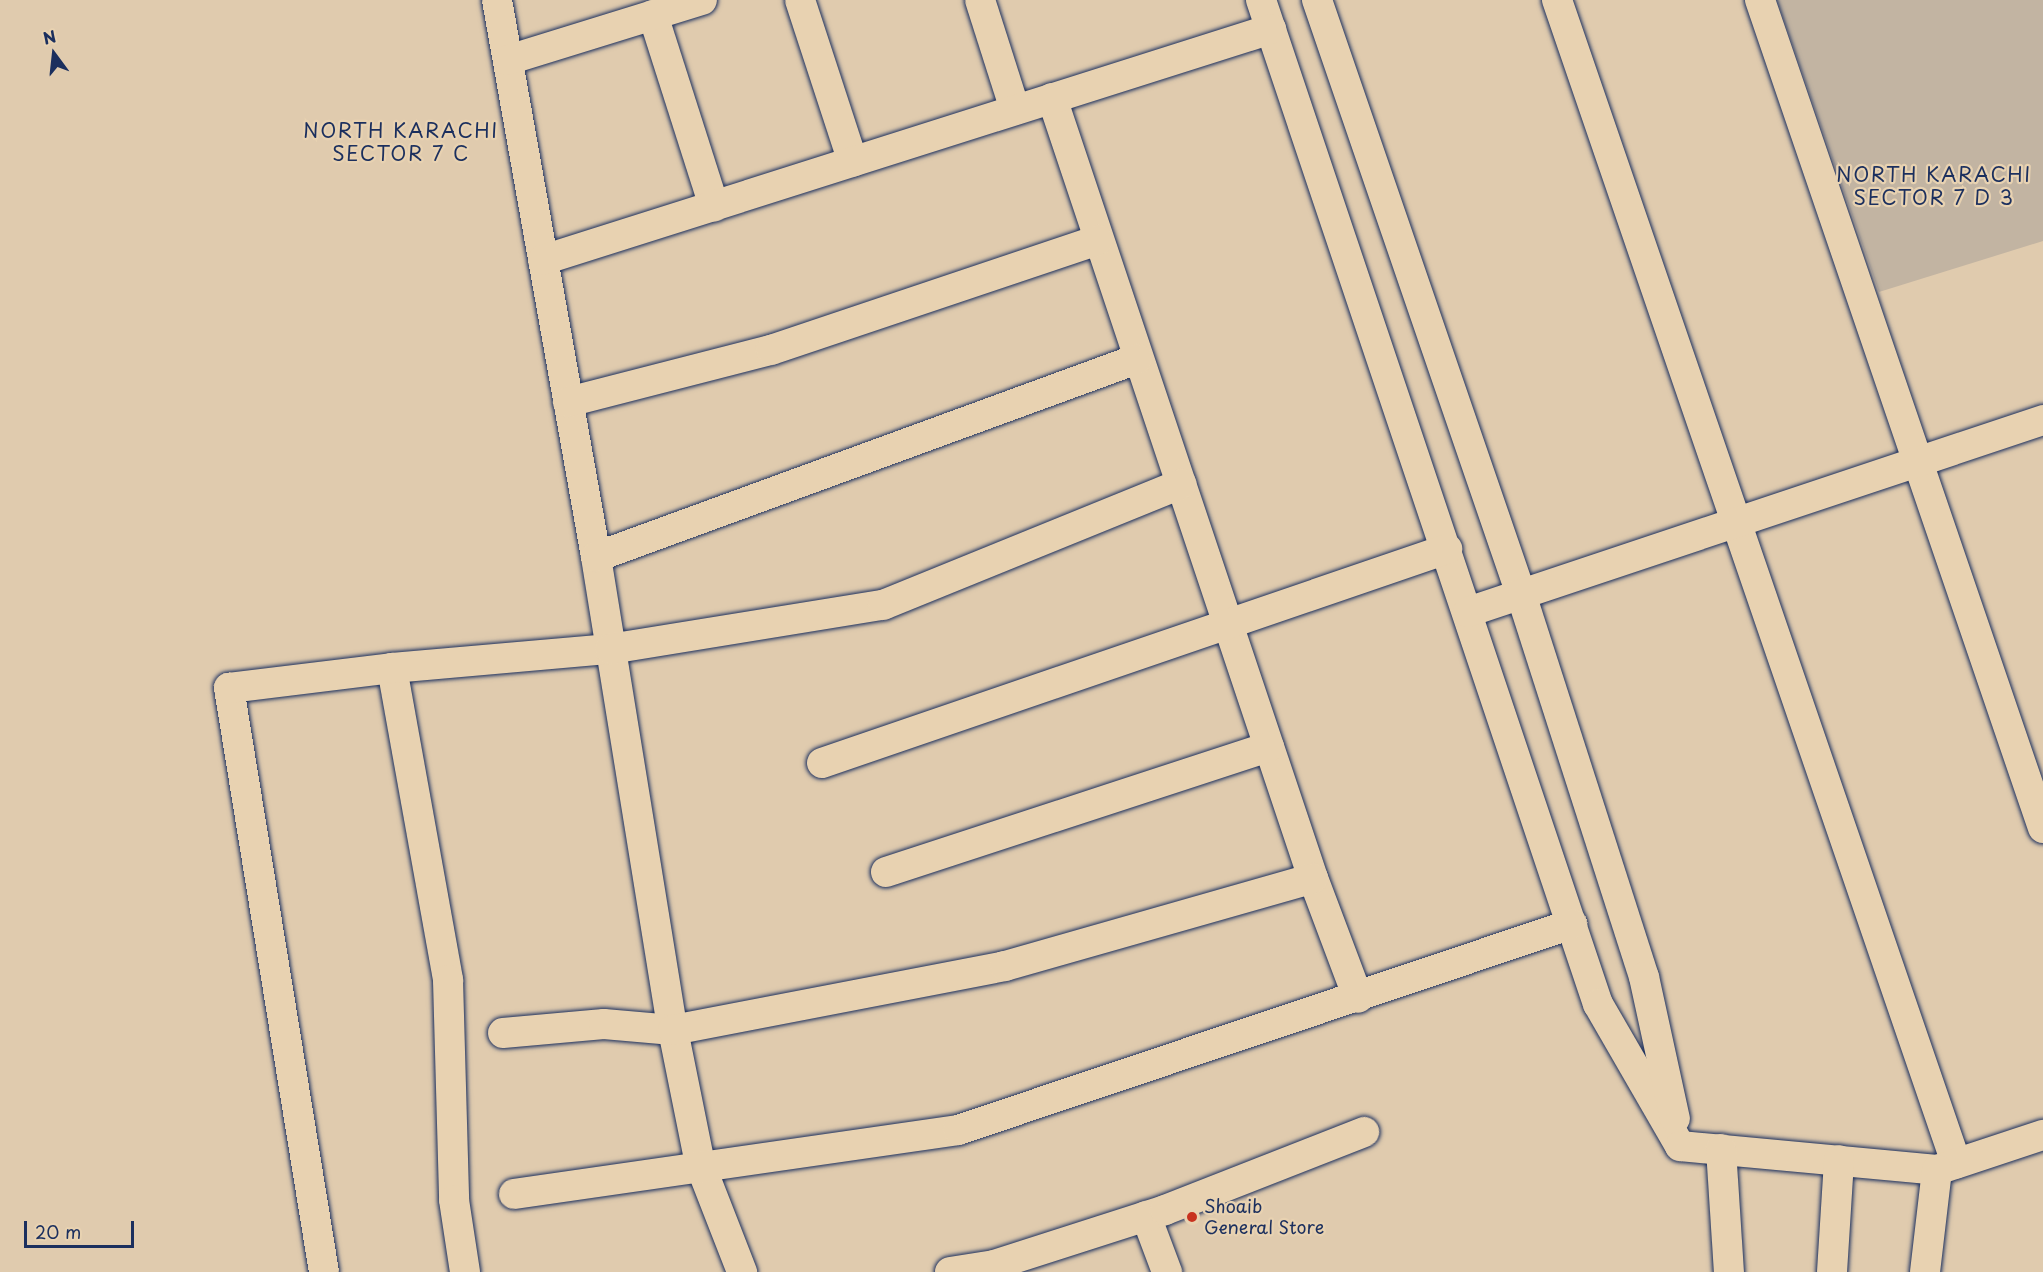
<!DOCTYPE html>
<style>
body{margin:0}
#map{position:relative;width:2043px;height:1272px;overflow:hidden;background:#e0cbae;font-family:"Playpen Sans",sans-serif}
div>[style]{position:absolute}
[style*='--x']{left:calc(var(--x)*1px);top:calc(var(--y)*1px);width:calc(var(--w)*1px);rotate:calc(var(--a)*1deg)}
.green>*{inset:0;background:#c2b4a2}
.roads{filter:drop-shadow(0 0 2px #1b2f5e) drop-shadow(0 0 2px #1b2f5e)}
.minor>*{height:30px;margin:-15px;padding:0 15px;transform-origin:15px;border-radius:15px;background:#e8d2b1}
.dots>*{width:16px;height:16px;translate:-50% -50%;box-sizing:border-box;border:3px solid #e8d2b1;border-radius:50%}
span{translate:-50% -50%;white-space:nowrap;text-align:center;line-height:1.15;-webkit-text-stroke:4.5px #e8d2b1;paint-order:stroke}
.poi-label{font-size:18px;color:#1b2f5e}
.left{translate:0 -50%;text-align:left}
.neighbourhood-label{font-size:20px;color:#1b2f5e;letter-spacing:1.5px}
.north{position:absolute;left:24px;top:24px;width:60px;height:60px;-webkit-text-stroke:4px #e8d2b1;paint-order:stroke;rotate:345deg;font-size:16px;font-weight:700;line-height:24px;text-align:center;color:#1b2f5e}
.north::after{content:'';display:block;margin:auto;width:21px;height:27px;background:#1b2f5e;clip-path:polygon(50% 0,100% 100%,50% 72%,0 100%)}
.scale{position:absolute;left:24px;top:1221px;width:110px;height:27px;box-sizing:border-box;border:3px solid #1b2f5e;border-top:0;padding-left:8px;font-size:18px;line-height:21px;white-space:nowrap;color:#1b2f5e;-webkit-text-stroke:4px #e8d2b1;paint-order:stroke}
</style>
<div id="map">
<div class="green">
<div style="clip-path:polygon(1777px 0,2043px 0,2043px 241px,1879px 292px)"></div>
</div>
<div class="roads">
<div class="minor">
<div style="--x:497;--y:0;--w:566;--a:79.92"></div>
<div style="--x:596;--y:557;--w:479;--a:80.8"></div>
<div style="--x:673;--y:1030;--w:137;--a:78.6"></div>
<div style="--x:700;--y:1164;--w:116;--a:68.7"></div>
<div style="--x:800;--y:0;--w:170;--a:71.9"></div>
<div style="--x:980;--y:0;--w:115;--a:72.3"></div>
<div style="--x:1261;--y:0;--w:1059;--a:71.45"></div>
<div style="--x:1598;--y:1004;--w:164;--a:60"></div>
<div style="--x:1317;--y:0;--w:628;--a:71.05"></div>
<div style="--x:1521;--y:594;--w:402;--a:72.2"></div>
<div style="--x:1644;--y:977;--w:145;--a:77.7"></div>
<div style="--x:1557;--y:0;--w:1230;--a:71.06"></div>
<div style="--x:1760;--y:0;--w:875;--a:71.13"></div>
<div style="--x:653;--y:15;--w:201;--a:72.3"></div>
<div style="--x:508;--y:60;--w:203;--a:-17.2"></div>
<div style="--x:1052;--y:98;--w:823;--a:71.5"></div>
<div style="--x:1313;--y:878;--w:128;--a:69.4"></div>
<div style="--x:543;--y:260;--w:764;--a:-17.6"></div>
<div style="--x:568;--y:402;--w:210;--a:-14.4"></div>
<div style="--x:771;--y:350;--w:345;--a:-18.6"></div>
<div style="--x:596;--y:557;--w:576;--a:-20.1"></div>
<div style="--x:1468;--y:612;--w:606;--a:-18.46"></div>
<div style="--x:392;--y:668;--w:317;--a:79.8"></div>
<div style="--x:448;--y:980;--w:220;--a:88.4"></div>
<div style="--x:454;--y:1200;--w:73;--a:81.3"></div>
<div style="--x:822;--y:763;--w:661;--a:-18.9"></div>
<div style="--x:886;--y:872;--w:403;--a:-18.1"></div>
<div style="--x:503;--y:1033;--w:101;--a:-5.1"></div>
<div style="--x:604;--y:1024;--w:69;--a:5"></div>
<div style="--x:673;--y:1030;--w:338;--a:-10.9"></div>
<div style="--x:1005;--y:966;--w:320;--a:-15.9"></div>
<div style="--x:1680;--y:1146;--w:258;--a:5.3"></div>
<div style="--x:1937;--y:1170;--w:112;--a:-18.3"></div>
<div style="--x:1721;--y:1149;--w:123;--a:86.3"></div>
<div style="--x:514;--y:1194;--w:449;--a:-8.2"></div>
<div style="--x:958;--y:1130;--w:648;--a:-18.55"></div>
<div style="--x:1146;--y:1216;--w:60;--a:69.4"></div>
<div style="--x:324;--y:1272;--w:592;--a:-99.24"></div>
<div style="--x:229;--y:688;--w:164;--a:-7"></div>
<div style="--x:392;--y:668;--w:219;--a:-5"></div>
<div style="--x:610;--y:649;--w:277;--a:-9.2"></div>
<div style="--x:883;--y:605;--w:322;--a:-22.1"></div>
<div style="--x:950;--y:1272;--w:45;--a:-9"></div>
<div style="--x:994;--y:1265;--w:180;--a:-17.8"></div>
<div style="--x:1165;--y:1210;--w:214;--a:-21.4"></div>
<div style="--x:1832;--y:1272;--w:112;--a:-86.4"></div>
<div style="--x:1925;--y:1272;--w:103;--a:-83.3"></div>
</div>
</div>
<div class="dots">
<div style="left:1192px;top:1217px;background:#c8321e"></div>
</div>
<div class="poi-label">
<span class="left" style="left:1204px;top:1217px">Shoaib<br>General Store</span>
</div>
<div class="neighbourhood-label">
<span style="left:401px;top:142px">NORTH KARACHI<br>SECTOR 7 C</span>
<span style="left:1934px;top:186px">NORTH KARACHI<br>SECTOR 7 D 3</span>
</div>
<div class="north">N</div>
<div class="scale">20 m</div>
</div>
